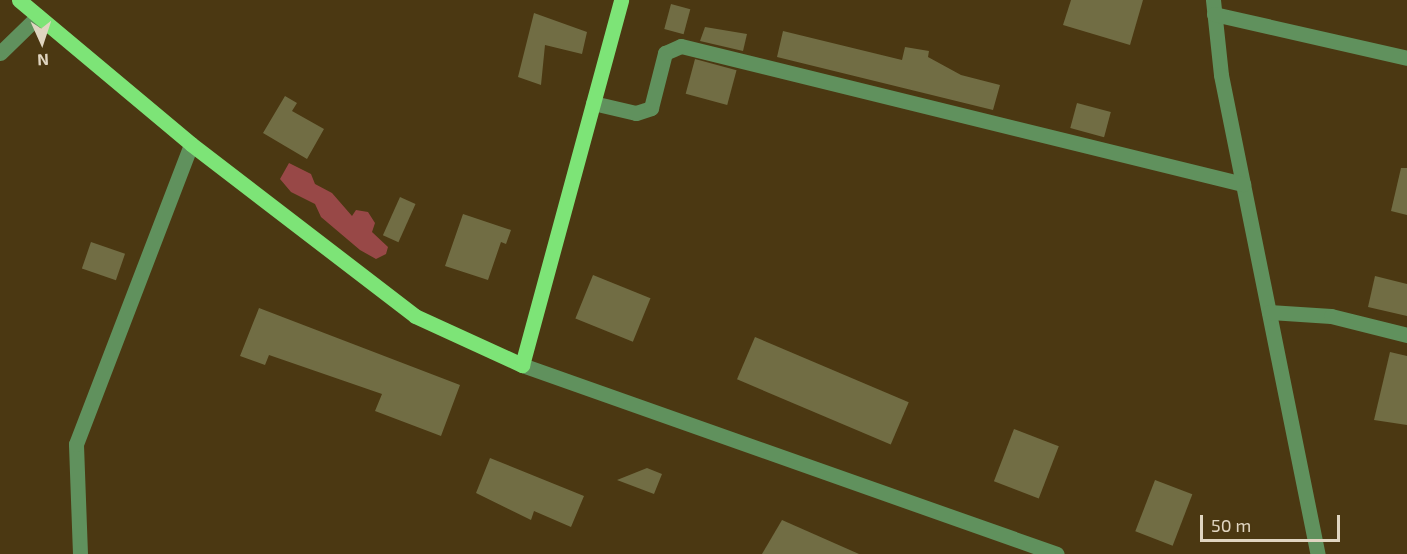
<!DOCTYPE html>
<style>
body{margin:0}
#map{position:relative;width:1407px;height:554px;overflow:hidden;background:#4b3812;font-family:"Exo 2",sans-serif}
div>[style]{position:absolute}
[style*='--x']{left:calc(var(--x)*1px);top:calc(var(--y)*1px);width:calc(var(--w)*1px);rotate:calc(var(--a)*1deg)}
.green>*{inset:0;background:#984847}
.building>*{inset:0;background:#716d44;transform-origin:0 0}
.minor>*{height:15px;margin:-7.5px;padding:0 7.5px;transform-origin:7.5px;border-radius:7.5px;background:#60915d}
.major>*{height:15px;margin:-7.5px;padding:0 7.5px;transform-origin:7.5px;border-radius:7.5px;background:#7de477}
span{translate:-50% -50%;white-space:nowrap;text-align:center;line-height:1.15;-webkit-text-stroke:4.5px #4b3812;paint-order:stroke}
.north{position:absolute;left:12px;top:12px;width:60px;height:60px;-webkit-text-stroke:4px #4b3812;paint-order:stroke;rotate:177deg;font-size:16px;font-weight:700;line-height:24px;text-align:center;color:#e0d5c1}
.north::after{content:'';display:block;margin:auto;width:21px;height:27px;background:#e0d5c1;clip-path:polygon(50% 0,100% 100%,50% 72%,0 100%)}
.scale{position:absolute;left:1200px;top:515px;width:140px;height:27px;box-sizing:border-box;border:3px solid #e0d5c1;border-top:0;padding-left:8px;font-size:18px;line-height:21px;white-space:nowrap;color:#e0d5c1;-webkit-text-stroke:4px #4b3812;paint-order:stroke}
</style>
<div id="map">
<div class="green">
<div style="clip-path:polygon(289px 163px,311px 174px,315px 184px,332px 193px,352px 216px,356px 210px,368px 212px,375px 223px,372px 232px,388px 247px,386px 254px,376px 259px,360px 250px,321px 217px,315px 204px,291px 192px,280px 179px)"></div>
</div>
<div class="building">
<div style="clip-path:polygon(1071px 0,1143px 0,1130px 45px,1063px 25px)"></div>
<div style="left:671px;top:4px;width:20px;height:26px;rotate:15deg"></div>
<div style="clip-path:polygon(534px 13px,587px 32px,582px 54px,545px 45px,541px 85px,518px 77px)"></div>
<div style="clip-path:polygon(705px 27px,747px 34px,743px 51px,700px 41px)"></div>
<div style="clip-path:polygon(783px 31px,902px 60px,905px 47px,929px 51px,928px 57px,961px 75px,1000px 85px,993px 110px,777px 57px)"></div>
<div style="left:695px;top:59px;width:43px;height:36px;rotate:15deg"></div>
<div style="clip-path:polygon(285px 96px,297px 103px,292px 111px,324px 129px,307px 159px,263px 133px)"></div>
<div style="left:1077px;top:103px;width:35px;height:26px;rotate:15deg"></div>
<div style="clip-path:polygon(1401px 168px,1407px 168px,1407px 215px,1391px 211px)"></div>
<div style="left:400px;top:197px;width:17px;height:42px;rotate:24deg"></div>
<div style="clip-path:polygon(463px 214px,511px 230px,506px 244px,501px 242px,488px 280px,445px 266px)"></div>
<div style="left:91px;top:242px;width:36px;height:28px;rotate:19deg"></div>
<div style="left:593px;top:275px;width:62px;height:47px;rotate:22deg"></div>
<div style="clip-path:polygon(1375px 276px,1407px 284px,1407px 316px,1368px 307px)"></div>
<div style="clip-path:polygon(259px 308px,460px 385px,441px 436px,375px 411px,382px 394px,269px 355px,265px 365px,240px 356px)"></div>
<div style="left:755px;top:337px;width:167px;height:46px;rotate:23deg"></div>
<div style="clip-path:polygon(1390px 352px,1407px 356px,1407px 425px,1374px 420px)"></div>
<div style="left:1014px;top:429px;width:48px;height:56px;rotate:21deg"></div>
<div style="clip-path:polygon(490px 458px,584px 496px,571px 527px,534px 511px,531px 520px,476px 493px)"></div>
<div style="clip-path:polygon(647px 468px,662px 474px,654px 494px,617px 480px)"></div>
<div style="left:1155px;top:480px;width:40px;height:55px;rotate:21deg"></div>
<div style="clip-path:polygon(782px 520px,859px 554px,762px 554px)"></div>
</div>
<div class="minor">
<div style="--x:1213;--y:0;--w:75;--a:83.9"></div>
<div style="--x:1221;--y:75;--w:489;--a:78.6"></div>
<div style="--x:1214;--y:14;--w:198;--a:12.8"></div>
<div style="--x:0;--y:53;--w:53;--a:-44.2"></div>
<div style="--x:593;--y:103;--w:44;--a:13.1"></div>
<div style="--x:636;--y:113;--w:16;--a:-18"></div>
<div style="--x:651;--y:108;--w:57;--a:-75.7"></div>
<div style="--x:665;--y:53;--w:17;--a:-24"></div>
<div style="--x:681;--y:46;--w:579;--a:13.8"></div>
<div style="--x:1269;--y:312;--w:62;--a:3.7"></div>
<div style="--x:1331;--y:316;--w:78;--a:14"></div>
<div style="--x:522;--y:365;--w:567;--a:19.46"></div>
<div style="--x:80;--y:554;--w:110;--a:-92.1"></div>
<div style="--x:76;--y:444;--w:321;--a:-69"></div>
</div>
<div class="major">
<div style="--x:19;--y:0;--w:224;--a:39.9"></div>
<div style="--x:191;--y:144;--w:282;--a:37.5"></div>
<div style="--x:415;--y:316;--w:118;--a:24.6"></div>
<div style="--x:522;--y:365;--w:378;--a:-74.8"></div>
</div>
<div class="north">N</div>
<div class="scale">50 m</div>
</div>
